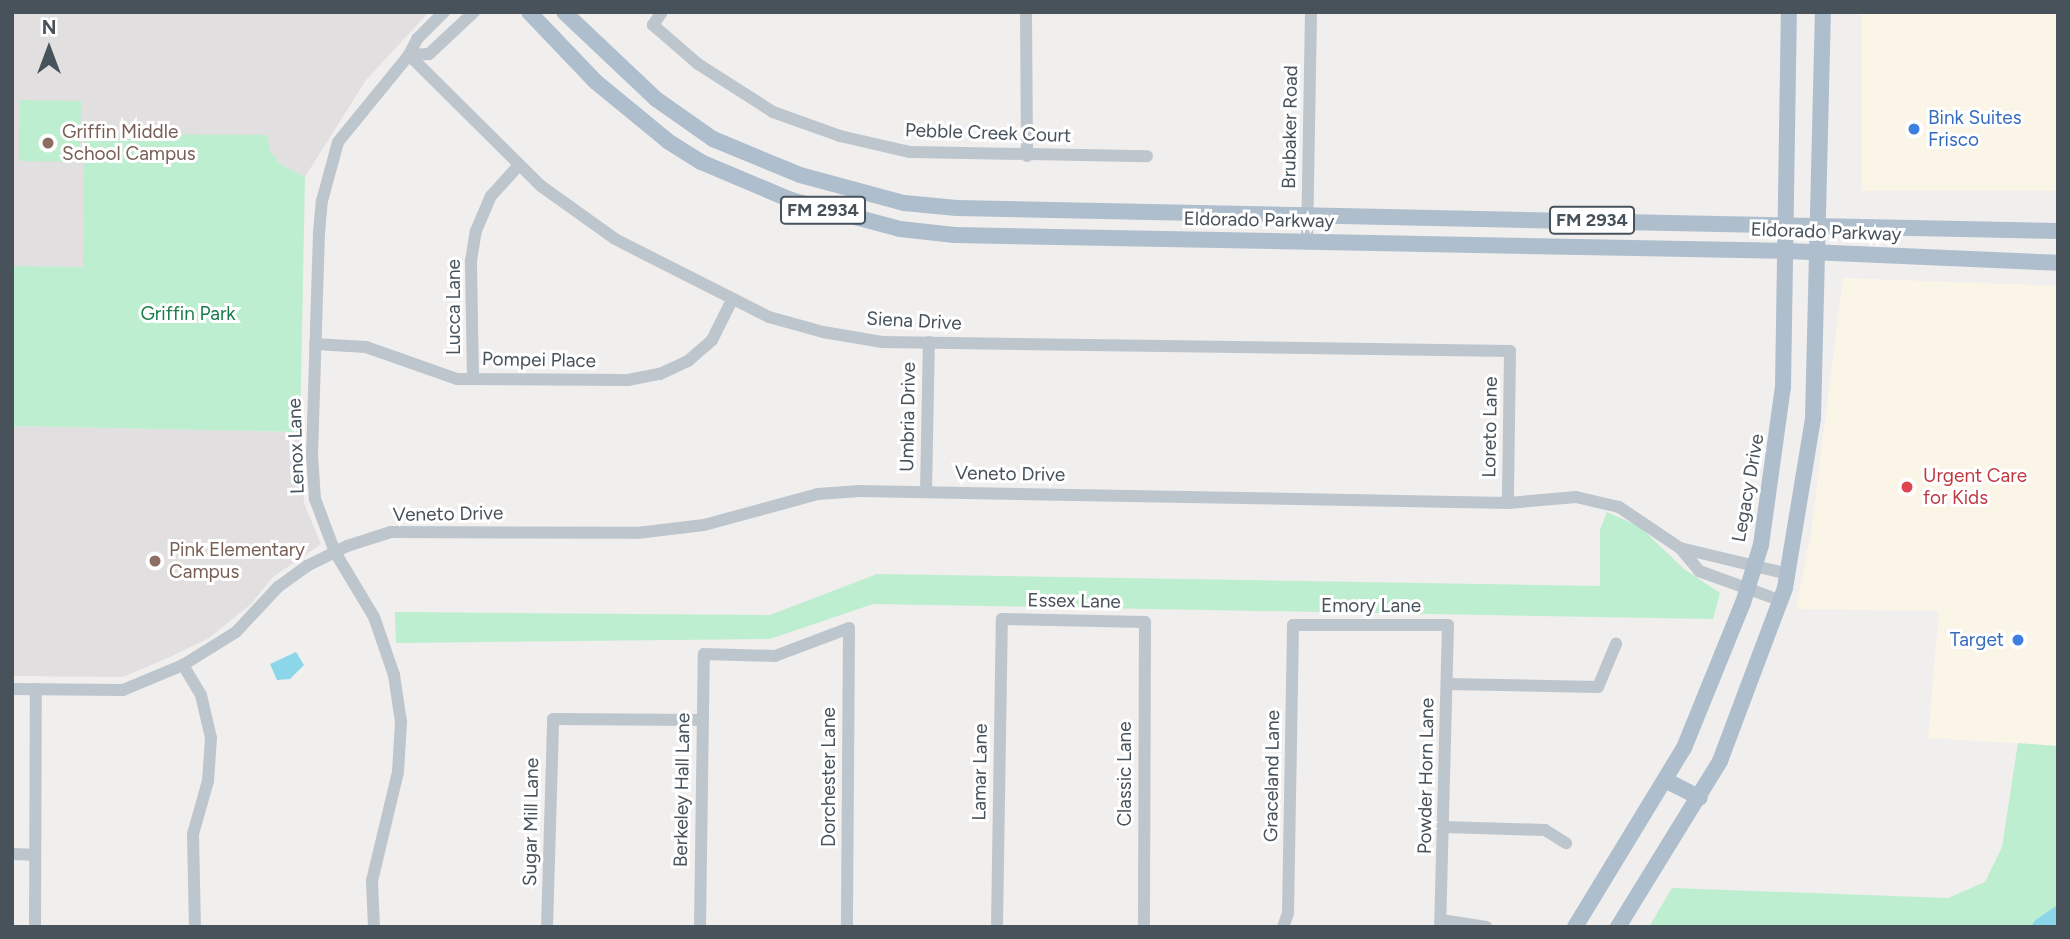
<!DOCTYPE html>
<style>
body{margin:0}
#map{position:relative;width:2070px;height:939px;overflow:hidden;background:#f1eeee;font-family:Figtree,sans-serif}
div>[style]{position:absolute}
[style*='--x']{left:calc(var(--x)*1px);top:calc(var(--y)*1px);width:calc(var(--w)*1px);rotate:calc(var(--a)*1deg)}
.commercial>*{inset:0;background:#fbf5e8;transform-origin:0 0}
.education>*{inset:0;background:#e2dfe0}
.green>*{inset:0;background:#bdeecf;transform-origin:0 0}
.water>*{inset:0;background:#8bd7e9}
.river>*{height:19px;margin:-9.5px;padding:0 9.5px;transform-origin:9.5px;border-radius:9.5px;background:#8bd7e9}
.minor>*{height:12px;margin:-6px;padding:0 6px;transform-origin:6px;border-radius:6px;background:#bdc6cd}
.major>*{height:16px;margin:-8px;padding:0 8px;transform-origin:8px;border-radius:8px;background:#aebecc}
.dots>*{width:19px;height:19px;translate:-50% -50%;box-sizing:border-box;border:4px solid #fff;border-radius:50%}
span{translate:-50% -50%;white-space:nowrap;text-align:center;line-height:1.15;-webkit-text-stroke:6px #fff;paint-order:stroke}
.shield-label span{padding:2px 5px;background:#fff;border:2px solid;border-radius:5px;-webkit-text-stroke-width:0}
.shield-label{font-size:18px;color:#47525b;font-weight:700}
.shop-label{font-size:19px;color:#366cbe}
.left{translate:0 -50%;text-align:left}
.right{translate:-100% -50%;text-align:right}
.street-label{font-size:19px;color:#47525b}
.education-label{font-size:19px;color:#785e54}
.park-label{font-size:19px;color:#197b49}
.health-label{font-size:19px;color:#be3a42}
.frame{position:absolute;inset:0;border:14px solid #47525b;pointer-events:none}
.north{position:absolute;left:14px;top:14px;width:70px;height:70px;-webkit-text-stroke:5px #fff;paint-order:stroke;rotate:0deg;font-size:19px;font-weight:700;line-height:28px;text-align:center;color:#47525b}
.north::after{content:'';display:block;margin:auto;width:24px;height:32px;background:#47525b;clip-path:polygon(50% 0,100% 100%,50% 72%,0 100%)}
</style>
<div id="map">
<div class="commercial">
<div style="left:1862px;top:12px;width:196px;height:179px"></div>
<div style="clip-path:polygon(1843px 278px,2058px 286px,2058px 746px,1928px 738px,1939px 611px,1796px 609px,1811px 534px)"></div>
</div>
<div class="education">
<div style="clip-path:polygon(12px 12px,429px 12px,366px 80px,305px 177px,280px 164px,270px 151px,85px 134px,83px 267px,12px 266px)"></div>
<div style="clip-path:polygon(12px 426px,300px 432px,304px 503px,321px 544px,273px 577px,251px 604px,209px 638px,170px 657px,123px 677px,12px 676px)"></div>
</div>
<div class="green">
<div style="left:20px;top:100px;width:61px;height:61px;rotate:1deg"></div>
<div style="clip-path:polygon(84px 134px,267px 135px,270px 151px,280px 164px,305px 177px,300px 432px,12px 426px,12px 266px,83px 267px)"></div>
<div style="clip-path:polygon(1607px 512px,1640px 527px,1684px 569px,1720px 593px,1713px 619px,873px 604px,770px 639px,396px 643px,395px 612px,770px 615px,877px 574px,1600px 586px,1600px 530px)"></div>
<div style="clip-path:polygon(2018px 743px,2058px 746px,2058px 927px,1649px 927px,1672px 888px,1948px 898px,1985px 882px,2002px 847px)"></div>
</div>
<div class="water">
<div style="clip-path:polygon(296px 652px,304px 665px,290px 679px,277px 680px,270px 664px)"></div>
</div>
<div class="river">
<div style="--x:2041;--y:927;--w:21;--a:-35"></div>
</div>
<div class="minor">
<div style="--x:662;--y:12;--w:16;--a:125"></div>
<div style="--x:653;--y:25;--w:60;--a:40.9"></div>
<div style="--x:698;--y:64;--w:89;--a:32.6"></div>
<div style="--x:773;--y:112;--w:71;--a:19.7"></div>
<div style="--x:840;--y:136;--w:72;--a:12.9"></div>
<div style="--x:910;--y:152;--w:237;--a:1"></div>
<div style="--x:1026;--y:12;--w:144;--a:89.6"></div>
<div style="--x:409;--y:55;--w:186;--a:44.8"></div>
<div style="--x:541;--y:186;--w:91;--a:35.6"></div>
<div style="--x:615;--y:239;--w:173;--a:26.9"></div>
<div style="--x:769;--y:317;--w:56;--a:15.5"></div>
<div style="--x:823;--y:332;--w:60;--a:9.6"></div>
<div style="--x:882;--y:342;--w:628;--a:0.82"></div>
<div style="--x:1510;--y:351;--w:152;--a:90.8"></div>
<div style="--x:409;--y:55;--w:20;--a:-3"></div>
<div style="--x:429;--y:54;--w:62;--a:-43"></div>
<div style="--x:1307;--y:242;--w:230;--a:-89"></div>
<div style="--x:315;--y:344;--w:51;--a:3.4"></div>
<div style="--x:366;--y:347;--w:96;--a:19.4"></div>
<div style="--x:457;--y:379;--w:171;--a:0.3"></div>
<div style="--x:628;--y:380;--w:33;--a:-11"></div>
<div style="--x:660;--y:374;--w:31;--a:-25"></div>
<div style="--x:688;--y:361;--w:32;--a:-41"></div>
<div style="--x:712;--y:340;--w:45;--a:-63.4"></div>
<div style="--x:473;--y:379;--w:118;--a:-91"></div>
<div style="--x:471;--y:261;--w:30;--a:-81"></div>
<div style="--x:476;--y:231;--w:38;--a:-67"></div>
<div style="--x:491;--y:196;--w:42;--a:-47.9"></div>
<div style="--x:926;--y:492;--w:150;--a:-88.9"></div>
<div style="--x:1680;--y:548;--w:111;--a:13.5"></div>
<div style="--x:183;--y:665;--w:35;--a:59"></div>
<div style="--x:201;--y:695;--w:44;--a:76.9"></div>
<div style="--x:211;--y:738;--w:43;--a:94"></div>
<div style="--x:208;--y:781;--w:55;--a:105.8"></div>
<div style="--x:193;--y:834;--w:93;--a:88.8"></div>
<div style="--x:1447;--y:684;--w:151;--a:1.1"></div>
<div style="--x:1598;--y:687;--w:47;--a:-67.3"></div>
<div style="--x:12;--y:689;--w:111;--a:0.5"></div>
<div style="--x:123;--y:690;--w:65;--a:-22.6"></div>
<div style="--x:183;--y:665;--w:62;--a:-31.9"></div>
<div style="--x:236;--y:632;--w:62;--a:-47"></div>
<div style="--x:278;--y:587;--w:36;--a:-36"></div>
<div style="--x:307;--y:566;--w:45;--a:-26.6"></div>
<div style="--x:347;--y:546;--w:46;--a:-17.7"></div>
<div style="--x:391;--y:532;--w:246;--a:0.2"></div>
<div style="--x:637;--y:533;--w:67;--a:-6.8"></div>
<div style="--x:704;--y:525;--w:118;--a:-15.2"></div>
<div style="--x:818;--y:494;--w:42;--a:-4.1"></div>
<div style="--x:860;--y:491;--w:648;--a:1.06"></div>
<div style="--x:1508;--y:503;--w:68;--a:-5"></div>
<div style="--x:1576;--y:497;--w:44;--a:13.1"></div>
<div style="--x:1619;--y:507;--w:73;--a:33.9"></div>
<div style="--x:1680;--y:548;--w:30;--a:50"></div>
<div style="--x:1699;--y:571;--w:88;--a:19.9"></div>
<div style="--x:1444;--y:827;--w:101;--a:1.7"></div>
<div style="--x:1545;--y:830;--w:25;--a:32"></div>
<div style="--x:12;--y:854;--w:23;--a:2"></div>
<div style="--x:1441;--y:920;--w:46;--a:8.8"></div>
<div style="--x:35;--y:927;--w:238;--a:-89.8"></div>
<div style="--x:374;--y:927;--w:46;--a:-92.5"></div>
<div style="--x:372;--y:881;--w:112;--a:-76.6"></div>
<div style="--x:398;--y:772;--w:50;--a:-86.6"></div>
<div style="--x:401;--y:722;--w:48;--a:-98.5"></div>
<div style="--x:394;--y:675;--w:61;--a:-109"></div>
<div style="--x:374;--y:617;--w:76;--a:-121"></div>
<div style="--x:335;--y:552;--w:57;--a:-110.7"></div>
<div style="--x:315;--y:499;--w:44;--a:-93.9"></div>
<div style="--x:312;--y:455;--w:222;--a:-88.2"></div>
<div style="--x:319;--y:233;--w:32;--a:-85"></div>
<div style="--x:322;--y:201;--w:61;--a:-74.8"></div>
<div style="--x:338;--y:142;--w:112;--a:-50.8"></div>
<div style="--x:409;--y:55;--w:18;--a:-63"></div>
<div style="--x:417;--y:39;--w:38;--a:-45"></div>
<div style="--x:547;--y:927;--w:208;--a:-88.3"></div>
<div style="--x:553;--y:719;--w:148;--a:0.4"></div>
<div style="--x:700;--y:927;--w:273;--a:-89.2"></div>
<div style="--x:704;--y:654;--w:71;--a:1.6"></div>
<div style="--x:775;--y:656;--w:79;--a:-20.7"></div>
<div style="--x:849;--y:628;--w:299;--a:90.4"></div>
<div style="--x:997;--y:927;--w:308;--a:-89.1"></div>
<div style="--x:1002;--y:619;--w:143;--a:1.2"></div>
<div style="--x:1145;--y:622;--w:305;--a:90.2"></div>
<div style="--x:1283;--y:927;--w:15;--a:-70"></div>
<div style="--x:1288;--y:913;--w:288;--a:-89"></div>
<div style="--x:1293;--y:625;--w:155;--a:0"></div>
<div style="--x:1448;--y:625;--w:302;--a:91.5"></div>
</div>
<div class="major">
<div style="--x:529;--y:12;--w:97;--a:46.3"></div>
<div style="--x:596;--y:82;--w:94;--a:39.4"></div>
<div style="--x:669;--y:142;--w:38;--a:32"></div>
<div style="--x:701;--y:162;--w:98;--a:22.9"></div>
<div style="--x:791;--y:200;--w:113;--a:14.9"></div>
<div style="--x:900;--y:229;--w:55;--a:6.2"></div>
<div style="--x:955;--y:235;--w:832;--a:1.1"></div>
<div style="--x:1787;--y:251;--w:271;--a:2.5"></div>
<div style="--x:564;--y:12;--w:127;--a:43.4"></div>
<div style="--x:656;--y:99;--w:70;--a:35.1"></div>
<div style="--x:713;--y:139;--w:94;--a:22.5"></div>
<div style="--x:800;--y:175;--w:108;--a:15.1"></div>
<div style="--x:904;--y:203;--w:53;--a:5.4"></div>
<div style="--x:957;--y:208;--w:1101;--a:1.2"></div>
<div style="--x:1665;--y:780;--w:39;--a:27"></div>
<div style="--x:1575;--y:927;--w:210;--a:-58.7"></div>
<div style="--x:1684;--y:748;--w:157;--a:-67.9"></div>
<div style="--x:1743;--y:603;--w:61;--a:-72.8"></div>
<div style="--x:1761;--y:545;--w:160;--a:-82.1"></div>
<div style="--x:1783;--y:387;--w:375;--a:-89.1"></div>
<div style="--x:1618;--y:927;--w:195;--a:-58.4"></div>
<div style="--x:1720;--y:761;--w:185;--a:-69.4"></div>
<div style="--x:1785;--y:588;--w:172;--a:-80.6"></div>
<div style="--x:1813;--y:418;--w:406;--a:-88.6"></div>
</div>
<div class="dots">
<div style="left:1914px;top:129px;background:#3f7fe0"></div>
<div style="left:48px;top:143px;background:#8d6e63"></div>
<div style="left:1907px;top:487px;background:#e0444e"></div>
<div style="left:155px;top:561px;background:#8d6e63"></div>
<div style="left:2018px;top:640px;background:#3f7fe0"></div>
</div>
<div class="shield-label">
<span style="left:823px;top:210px">FM 2934</span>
<span style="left:1592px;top:220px">FM 2934</span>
</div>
<div class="shop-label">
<span class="left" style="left:1928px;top:129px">Bink Suites<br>Frisco</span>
<span class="right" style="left:2004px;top:640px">Target</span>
</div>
<div class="street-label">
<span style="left:1290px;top:127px;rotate:-89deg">Brubaker Road</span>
<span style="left:988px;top:133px;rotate:2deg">Pebble Creek Court</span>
<span style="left:1259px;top:220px;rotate:1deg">Eldorado Parkway</span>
<span style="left:1826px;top:232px;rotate:2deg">Eldorado Parkway</span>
<span style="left:454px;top:307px;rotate:-90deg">Lucca Lane</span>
<span style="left:914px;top:321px;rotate:3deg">Siena Drive</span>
<span style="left:539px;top:360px;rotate:1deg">Pompei Place</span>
<span style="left:908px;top:417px;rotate:-89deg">Umbria Drive</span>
<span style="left:1490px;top:427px;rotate:-89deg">Loreto Lane</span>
<span style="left:296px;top:446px;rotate:-92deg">Lenox Lane</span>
<span style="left:1010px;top:474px;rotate:1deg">Veneto Drive</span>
<span style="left:1748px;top:488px;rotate:-80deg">Legacy Drive</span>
<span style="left:448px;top:514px;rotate:-1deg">Veneto Drive</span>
<span style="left:1074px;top:601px;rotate:1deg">Essex Lane</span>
<span style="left:1371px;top:606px">Emory Lane</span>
<span style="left:980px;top:772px;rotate:-89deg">Lamar Lane</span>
<span style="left:1125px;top:774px;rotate:-90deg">Classic Lane</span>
<span style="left:1272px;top:776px;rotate:-89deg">Graceland Lane</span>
<span style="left:1426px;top:776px;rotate:-89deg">Powder Horn Lane</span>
<span style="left:829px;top:777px;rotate:-90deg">Dorchester Lane</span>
<span style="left:682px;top:790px;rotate:-89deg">Berkeley Hall Lane</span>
<span style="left:531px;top:822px;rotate:-89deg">Sugar Mill Lane</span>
</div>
<div class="education-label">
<span class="left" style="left:62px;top:143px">Griffin Middle<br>School Campus</span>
<span class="left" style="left:169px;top:561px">Pink Elementary<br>Campus</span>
</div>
<div class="park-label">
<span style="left:188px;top:314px">Griffin Park</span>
</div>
<div class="health-label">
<span class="left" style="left:1923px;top:487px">Urgent Care<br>for Kids</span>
</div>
<div class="frame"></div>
<div class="north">N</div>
</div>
